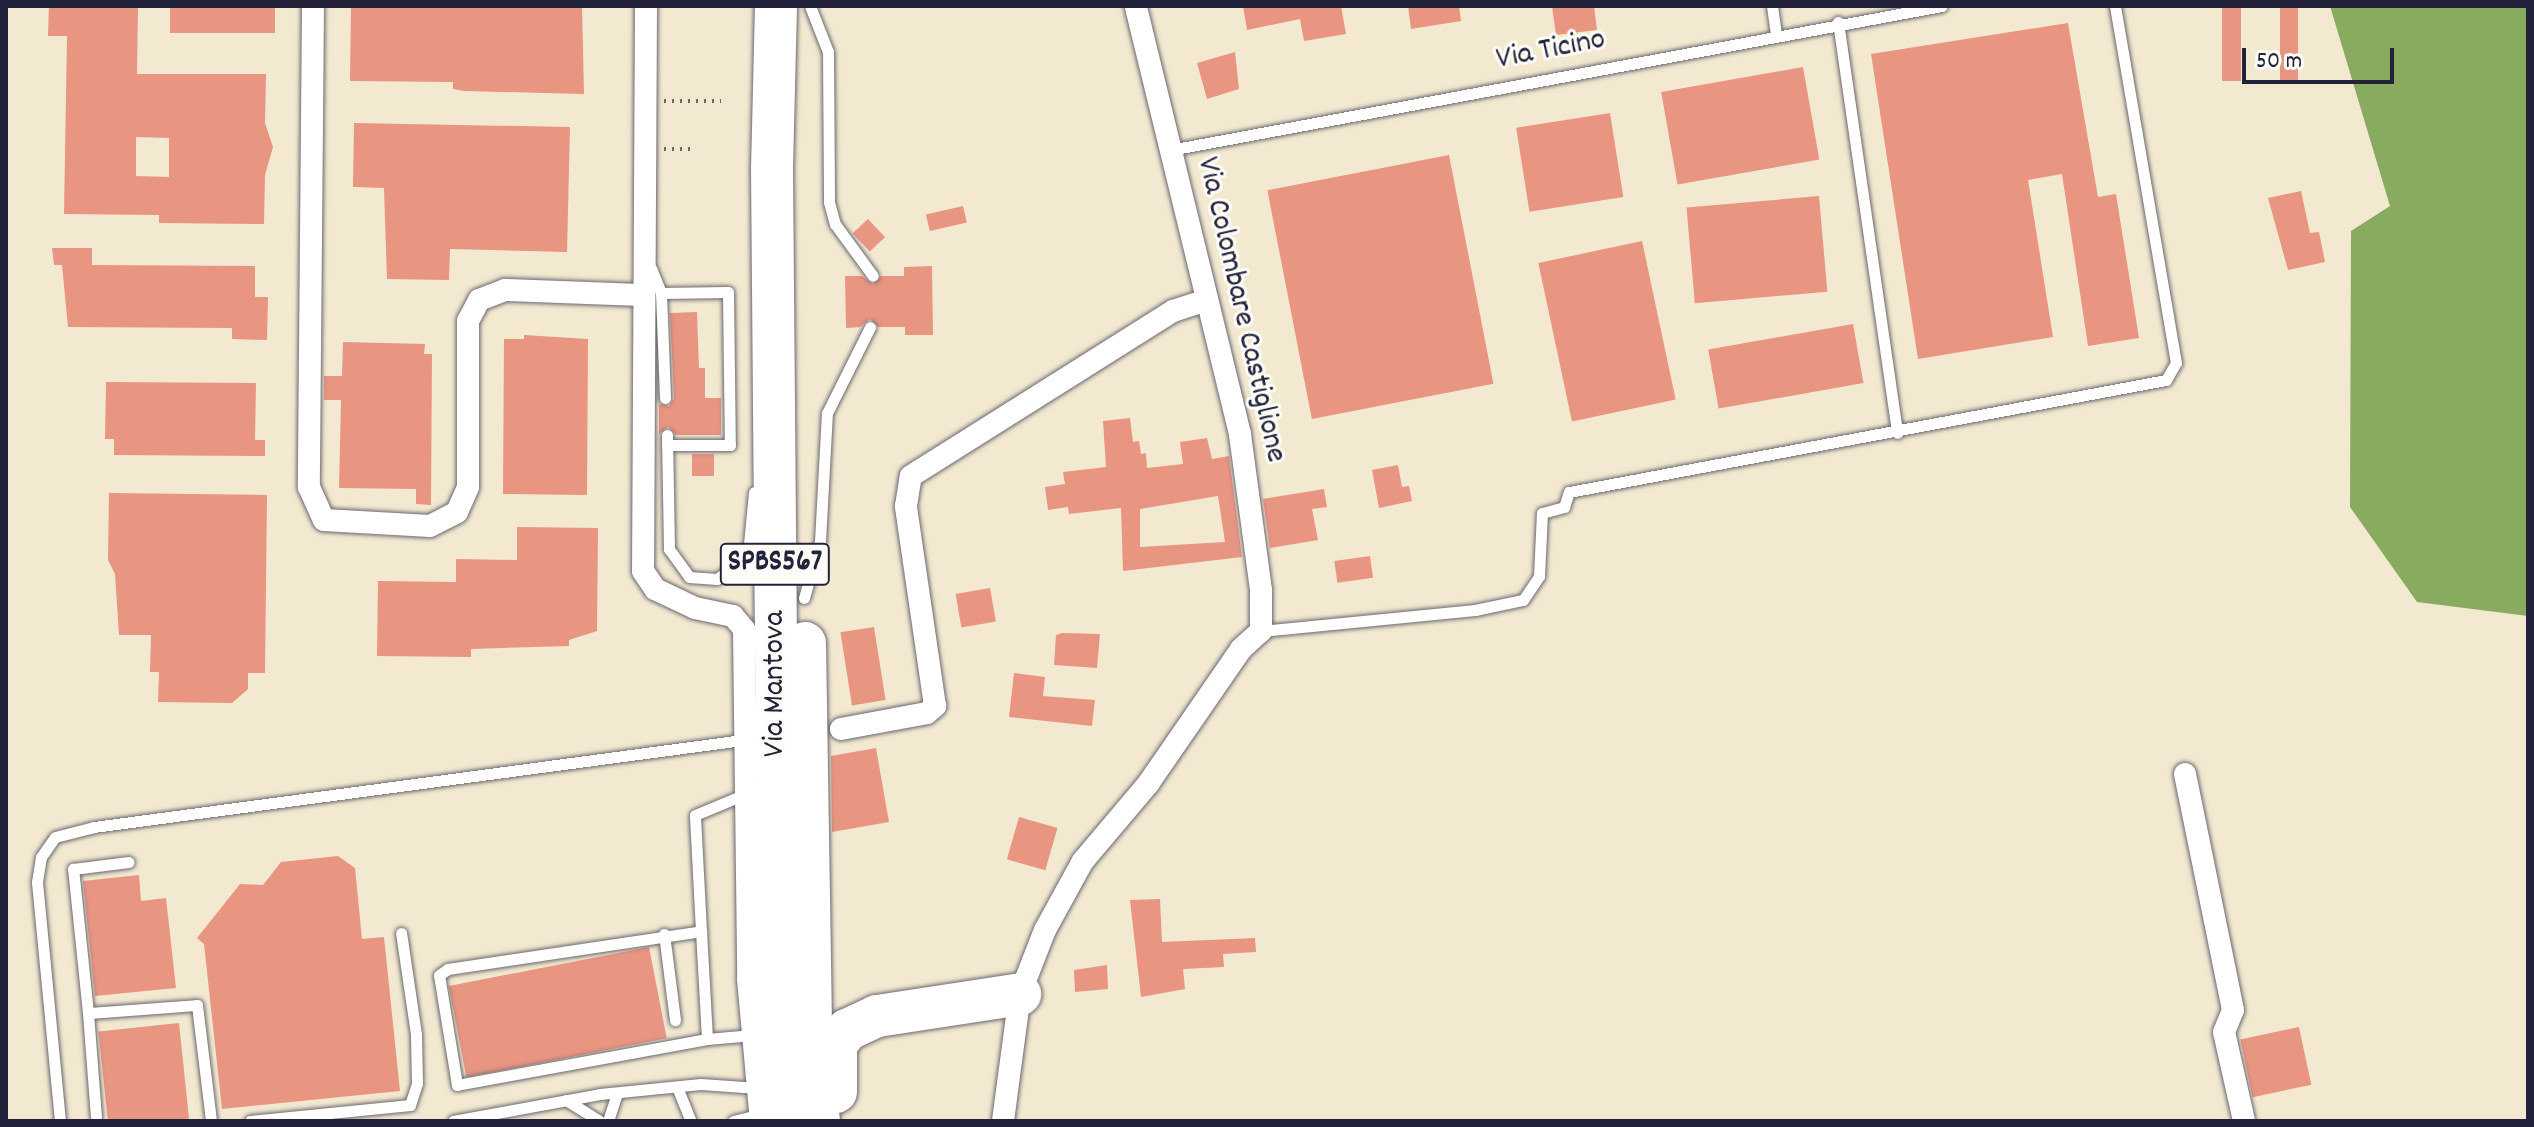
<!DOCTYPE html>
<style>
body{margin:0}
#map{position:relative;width:2534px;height:1127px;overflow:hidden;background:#f3e9d1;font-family:Dekko,sans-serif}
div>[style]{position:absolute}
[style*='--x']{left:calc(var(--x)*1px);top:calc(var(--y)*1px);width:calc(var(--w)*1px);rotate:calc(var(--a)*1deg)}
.forest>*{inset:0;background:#89ab60}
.building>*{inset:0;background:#e89582;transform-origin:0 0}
.path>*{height:4px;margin-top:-2px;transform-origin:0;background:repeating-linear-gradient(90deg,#6b6870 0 2px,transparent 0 8px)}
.roads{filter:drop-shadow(0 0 2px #6b6870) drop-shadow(0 0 2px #6b6870)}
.lane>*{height:11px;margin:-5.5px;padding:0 5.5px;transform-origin:5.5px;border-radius:5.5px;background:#fff}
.street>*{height:22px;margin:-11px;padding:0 11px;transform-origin:11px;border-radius:11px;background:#fff}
.highway>*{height:42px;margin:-21px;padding:0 21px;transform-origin:21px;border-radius:21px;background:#fff}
span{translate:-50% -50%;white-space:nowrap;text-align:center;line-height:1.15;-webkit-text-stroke:6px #fdfcf7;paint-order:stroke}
.shield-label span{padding:2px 6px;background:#fdfcf7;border:2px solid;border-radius:6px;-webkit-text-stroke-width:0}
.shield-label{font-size:30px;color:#22223b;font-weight:700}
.street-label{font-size:32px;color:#22223b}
.frame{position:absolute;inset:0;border:8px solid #22223b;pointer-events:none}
.scale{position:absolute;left:2242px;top:48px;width:152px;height:36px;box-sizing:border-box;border:4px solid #22223b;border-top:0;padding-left:10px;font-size:24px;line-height:28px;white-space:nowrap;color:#22223b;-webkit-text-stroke:6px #fdfcf7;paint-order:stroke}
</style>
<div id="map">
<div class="forest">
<div style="clip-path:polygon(2330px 6px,2528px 6px,2528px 616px,2417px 602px,2350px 507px,2351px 231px,2390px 206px)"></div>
</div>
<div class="building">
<div style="clip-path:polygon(evenodd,49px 6px,138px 6px,137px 74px,266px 74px,265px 123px,273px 147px,265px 175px,264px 224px,159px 223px,159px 215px,64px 214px,67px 36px,48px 36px,49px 6px,136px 137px,169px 138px,169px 177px,136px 176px,136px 137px)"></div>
<div style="left:170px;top:6px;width:105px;height:27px"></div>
<div style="clip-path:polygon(351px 6px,582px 6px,584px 94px,464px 91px,453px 89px,453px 82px,350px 81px)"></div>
<div style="clip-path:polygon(1243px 6px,1341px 6px,1346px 34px,1304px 41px,1300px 19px,1247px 30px)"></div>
<div style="clip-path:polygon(1408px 6px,1459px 6px,1461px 21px,1411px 29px)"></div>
<div style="clip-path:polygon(1552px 6px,1594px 6px,1597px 30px,1556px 35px)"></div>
<div style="left:2222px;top:6px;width:19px;height:75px"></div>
<div style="left:2280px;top:6px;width:18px;height:78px"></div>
<div style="clip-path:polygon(2068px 23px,2098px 197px,2116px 194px,2139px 338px,2088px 346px,2062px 174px,2028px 180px,2053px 337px,1918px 359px,1871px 54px)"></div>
<div style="clip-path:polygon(1235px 52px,1239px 89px,1207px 99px,1197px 63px)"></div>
<div style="left:1803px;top:67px;width:94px;height:144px;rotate:80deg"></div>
<div style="left:1610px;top:113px;width:85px;height:95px;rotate:81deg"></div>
<div style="clip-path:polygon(354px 123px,570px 127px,567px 252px,450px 249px,449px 280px,387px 279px,384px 188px,353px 187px)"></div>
<div style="left:1449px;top:155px;width:233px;height:185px;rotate:79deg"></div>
<div style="clip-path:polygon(2301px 191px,2310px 233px,2319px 232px,2325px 262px,2288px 270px,2268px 198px)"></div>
<div style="left:1819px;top:196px;width:96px;height:133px;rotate:85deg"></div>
<div style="left:963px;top:206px;width:17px;height:38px;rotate:77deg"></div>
<div style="left:868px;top:219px;width:25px;height:21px;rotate:47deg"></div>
<div style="left:1642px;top:241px;width:162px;height:106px;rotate:78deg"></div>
<div style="clip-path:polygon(52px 248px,92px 248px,92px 265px,255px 266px,255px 297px,268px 297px,267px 340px,232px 339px,232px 328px,68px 327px,62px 265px,54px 265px)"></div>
<div style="clip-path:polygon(932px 266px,933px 335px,905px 335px,905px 327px,878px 327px,870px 319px,860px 327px,846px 328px,845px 276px,862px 276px,873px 284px,881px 276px,904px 276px,904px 267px)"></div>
<div style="clip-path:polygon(697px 312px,699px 368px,705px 368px,705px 398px,721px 398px,721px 435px,676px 435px,668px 427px,659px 434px,659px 404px,669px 406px,674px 398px,670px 313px)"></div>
<div style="left:1853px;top:324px;width:60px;height:147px;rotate:80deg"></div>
<div style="clip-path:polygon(524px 335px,588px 339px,587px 495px,503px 494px,504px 339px,524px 339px)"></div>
<div style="clip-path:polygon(343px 342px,425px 344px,424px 354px,432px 354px,431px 505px,416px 504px,416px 489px,339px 488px,341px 400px,324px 400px,324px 376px,342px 376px)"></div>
<div style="clip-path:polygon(106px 382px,256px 383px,255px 440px,265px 440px,265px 456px,114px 455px,114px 439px,105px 439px)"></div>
<div style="clip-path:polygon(evenodd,1130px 418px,1133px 442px,1139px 441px,1141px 454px,1146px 453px,1147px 468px,1183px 464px,1180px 442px,1207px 438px,1212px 459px,1229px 456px,1242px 557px,1123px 571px,1121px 508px,1069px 514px,1068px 507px,1048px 510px,1045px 487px,1065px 484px,1063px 472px,1106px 467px,1103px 421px,1130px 418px,1218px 496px,1225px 542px,1140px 547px,1140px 509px,1218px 496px)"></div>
<div style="left:692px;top:454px;width:22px;height:22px"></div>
<div style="clip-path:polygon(1398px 465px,1402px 487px,1409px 486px,1412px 501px,1379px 508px,1372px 470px)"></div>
<div style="clip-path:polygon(1324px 489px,1327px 507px,1312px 509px,1318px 540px,1270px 548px,1263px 499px)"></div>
<div style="clip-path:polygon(109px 493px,267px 495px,265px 673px,248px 673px,248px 689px,232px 703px,158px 702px,159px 672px,150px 672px,151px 635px,119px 635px,115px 574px,108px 560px)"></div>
<div style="clip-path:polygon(517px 527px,598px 528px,597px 631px,569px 640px,569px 646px,471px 649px,471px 657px,377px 656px,378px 581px,456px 582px,456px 559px,517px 560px)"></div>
<div style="left:1370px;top:556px;width:22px;height:36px;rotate:82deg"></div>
<div style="left:990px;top:588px;width:34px;height:35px;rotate:80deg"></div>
<div style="left:874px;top:627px;width:74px;height:34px;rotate:81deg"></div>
<div style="clip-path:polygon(1062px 633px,1100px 634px,1097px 668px,1054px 665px,1056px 635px)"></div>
<div style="clip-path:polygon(1014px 673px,1045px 677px,1043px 696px,1095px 700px,1092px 726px,1009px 717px)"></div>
<div style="clip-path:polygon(876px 748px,889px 822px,832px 832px,831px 756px)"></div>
<div style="left:1019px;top:817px;width:40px;height:44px;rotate:16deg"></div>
<div style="clip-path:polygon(338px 856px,355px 868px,362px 939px,384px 937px,400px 1091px,222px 1109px,204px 944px,197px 938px,240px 884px,263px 885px,281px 862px)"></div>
<div style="clip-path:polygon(139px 875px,141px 901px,166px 898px,176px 988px,95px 996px,83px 881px)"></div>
<div style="clip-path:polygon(1160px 899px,1162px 942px,1255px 938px,1256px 952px,1223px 954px,1224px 967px,1183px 969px,1185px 989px,1141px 997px,1130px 900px)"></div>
<div style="left:649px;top:947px;width:93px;height:204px;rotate:79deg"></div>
<div style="clip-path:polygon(1107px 965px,1108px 989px,1075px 992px,1074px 970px)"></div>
<div style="left:179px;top:1023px;width:96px;height:81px;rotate:84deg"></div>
<div style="left:2299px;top:1027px;width:59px;height:60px;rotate:78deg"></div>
</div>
<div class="path">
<div style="--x:664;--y:101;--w:57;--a:0"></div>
<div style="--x:664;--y:149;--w:26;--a:0"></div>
</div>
<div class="roads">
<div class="lane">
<div style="--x:810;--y:6;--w:49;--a:68.6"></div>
<div style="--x:828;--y:52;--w:150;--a:89.6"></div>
<div style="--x:829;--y:202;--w:23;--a:75"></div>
<div style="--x:835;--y:224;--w:64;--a:53.8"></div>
<div style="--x:1772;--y:6;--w:29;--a:82"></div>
<div style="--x:1838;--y:22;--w:415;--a:81.8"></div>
<div style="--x:1170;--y:150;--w:785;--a:-10.57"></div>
<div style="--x:651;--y:268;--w:27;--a:68"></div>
<div style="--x:661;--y:293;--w:105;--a:87.8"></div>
<div style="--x:661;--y:293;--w:67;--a:-0.9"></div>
<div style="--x:728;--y:292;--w:153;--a:89.3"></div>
<div style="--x:730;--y:445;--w:63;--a:180"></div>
<div style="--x:667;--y:435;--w:114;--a:89"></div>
<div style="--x:669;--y:549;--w:34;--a:54"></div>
<div style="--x:689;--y:577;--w:28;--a:4"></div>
<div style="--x:717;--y:579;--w:31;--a:-38"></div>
<div style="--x:741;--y:560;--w:18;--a:-63"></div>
<div style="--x:749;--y:544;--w:52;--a:-84.5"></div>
<div style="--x:804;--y:598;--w:59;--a:-74.3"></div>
<div style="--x:820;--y:541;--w:128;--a:-86.9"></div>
<div style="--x:827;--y:413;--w:96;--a:-63.4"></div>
<div style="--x:1261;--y:631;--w:215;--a:-5.6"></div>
<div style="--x:1475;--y:610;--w:49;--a:-11.8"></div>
<div style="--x:1523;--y:600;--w:29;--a:-56"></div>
<div style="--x:1539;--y:576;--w:63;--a:-87.3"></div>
<div style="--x:1542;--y:513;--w:23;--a:-15"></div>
<div style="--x:1564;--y:507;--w:16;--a:-72"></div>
<div style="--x:1569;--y:492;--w:607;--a:-10.63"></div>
<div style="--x:2166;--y:380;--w:20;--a:-60"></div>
<div style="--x:2176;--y:363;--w:362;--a:-99.7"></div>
<div style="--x:701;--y:931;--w:116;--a:-93"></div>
<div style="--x:695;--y:815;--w:52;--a:-22.6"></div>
<div style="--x:664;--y:934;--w:87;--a:82.7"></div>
<div style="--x:88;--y:1013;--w:145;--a:-95.9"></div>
<div style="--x:73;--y:869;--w:56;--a:-7.1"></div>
<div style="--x:707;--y:1039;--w:254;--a:169.6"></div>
<div style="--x:457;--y:1085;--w:111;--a:-99.3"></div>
<div style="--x:439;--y:975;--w:11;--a:-34"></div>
<div style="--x:448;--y:969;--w:256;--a:-8.5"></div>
<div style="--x:701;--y:931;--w:108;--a:86.8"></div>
<div style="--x:707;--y:1039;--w:46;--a:-5"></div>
<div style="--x:677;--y:1087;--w:37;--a:68"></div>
<div style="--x:566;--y:1100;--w:39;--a:32"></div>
<div style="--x:96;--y:1117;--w:104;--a:-94.4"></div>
<div style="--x:88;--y:1013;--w:109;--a:-4.2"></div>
<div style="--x:197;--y:1005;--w:117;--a:83.1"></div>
<div style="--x:60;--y:1121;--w:240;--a:-95.5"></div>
<div style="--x:37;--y:882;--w:25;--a:-81"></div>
<div style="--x:41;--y:857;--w:24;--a:-55"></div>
<div style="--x:55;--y:837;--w:40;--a:-14.4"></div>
<div style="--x:94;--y:827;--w:655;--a:-7.64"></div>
<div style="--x:250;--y:1121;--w:161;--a:-5.7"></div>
<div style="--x:410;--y:1105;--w:23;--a:-72"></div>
<div style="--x:417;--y:1083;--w:49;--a:-91.2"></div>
<div style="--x:416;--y:1034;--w:102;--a:-98.4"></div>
<div style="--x:453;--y:1121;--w:149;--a:-10.4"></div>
<div style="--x:600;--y:1094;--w:101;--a:-5.7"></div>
<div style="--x:701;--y:1084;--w:57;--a:4"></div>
<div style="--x:608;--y:1121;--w:29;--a:-72"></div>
<div style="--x:733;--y:1121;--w:29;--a:-14"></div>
</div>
<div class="street">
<div style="--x:313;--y:6;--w:481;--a:90.5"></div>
<div style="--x:309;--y:487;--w:36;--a:66"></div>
<div style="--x:324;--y:520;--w:106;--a:3.2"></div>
<div style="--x:430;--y:526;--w:30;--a:-27"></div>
<div style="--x:457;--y:512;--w:27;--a:-66"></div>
<div style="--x:468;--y:487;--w:166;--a:-90"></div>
<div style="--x:468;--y:321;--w:24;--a:-62"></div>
<div style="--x:479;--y:300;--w:28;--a:-21"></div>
<div style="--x:505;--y:290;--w:138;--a:2.1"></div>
<div style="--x:646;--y:6;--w:565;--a:90.3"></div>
<div style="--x:643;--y:571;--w:22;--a:56"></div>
<div style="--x:655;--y:589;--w:44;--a:25.4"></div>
<div style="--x:695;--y:608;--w:39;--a:12"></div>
<div style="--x:733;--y:616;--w:17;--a:50"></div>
<div style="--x:744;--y:629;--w:350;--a:89.3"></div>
<div style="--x:748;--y:979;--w:143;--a:84.8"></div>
<div style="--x:841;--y:729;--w:87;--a:-10.5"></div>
<div style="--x:927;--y:713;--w:11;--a:-41"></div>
<div style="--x:935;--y:706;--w:202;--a:-98.3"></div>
<div style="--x:906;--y:506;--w:30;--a:-81"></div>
<div style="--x:911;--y:476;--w:310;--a:-32.2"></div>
<div style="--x:1173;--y:311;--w:36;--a:-18"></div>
<div style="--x:2185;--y:774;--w:241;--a:78.5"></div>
<div style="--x:2233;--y:1010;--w:24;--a:112"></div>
<div style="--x:2224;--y:1032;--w:91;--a:77.3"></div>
<div style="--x:1003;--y:1121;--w:128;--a:-82.4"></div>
<div style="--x:1020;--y:994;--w:69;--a:-68.7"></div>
<div style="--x:1045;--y:930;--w:79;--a:-61.2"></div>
<div style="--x:1083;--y:861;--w:101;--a:-49.8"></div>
<div style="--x:1148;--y:784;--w:164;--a:-55.4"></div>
<div style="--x:1241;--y:649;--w:27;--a:-42"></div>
<div style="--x:1261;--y:631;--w:41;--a:-90"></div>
<div style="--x:1261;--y:590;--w:157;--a:-97.7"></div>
<div style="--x:1240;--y:434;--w:440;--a:-103.7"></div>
</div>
<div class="highway">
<div style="--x:776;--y:6;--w:162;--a:91.4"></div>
<div style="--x:772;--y:168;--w:835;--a:89.52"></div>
<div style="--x:779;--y:1003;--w:118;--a:85.2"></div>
<div style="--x:805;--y:643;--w:424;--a:89.1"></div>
<div style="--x:812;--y:1067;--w:54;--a:82.6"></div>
<div style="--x:836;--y:1092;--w:47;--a:-90"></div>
<div style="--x:836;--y:1045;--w:19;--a:-54"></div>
<div style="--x:847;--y:1030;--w:33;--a:-25"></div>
<div style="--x:877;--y:1016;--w:145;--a:-8.7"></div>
</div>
</div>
<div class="shield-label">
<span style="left:775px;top:564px">SPBS567</span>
</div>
<div class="street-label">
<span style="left:1551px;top:51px;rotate:-11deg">Via Ticino</span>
<span style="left:1240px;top:310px;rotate:77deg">Via Colombare Castiglione</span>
<span style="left:776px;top:684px;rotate:-90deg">Via Mantova</span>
</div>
<div class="frame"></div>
<div class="scale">50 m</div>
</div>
